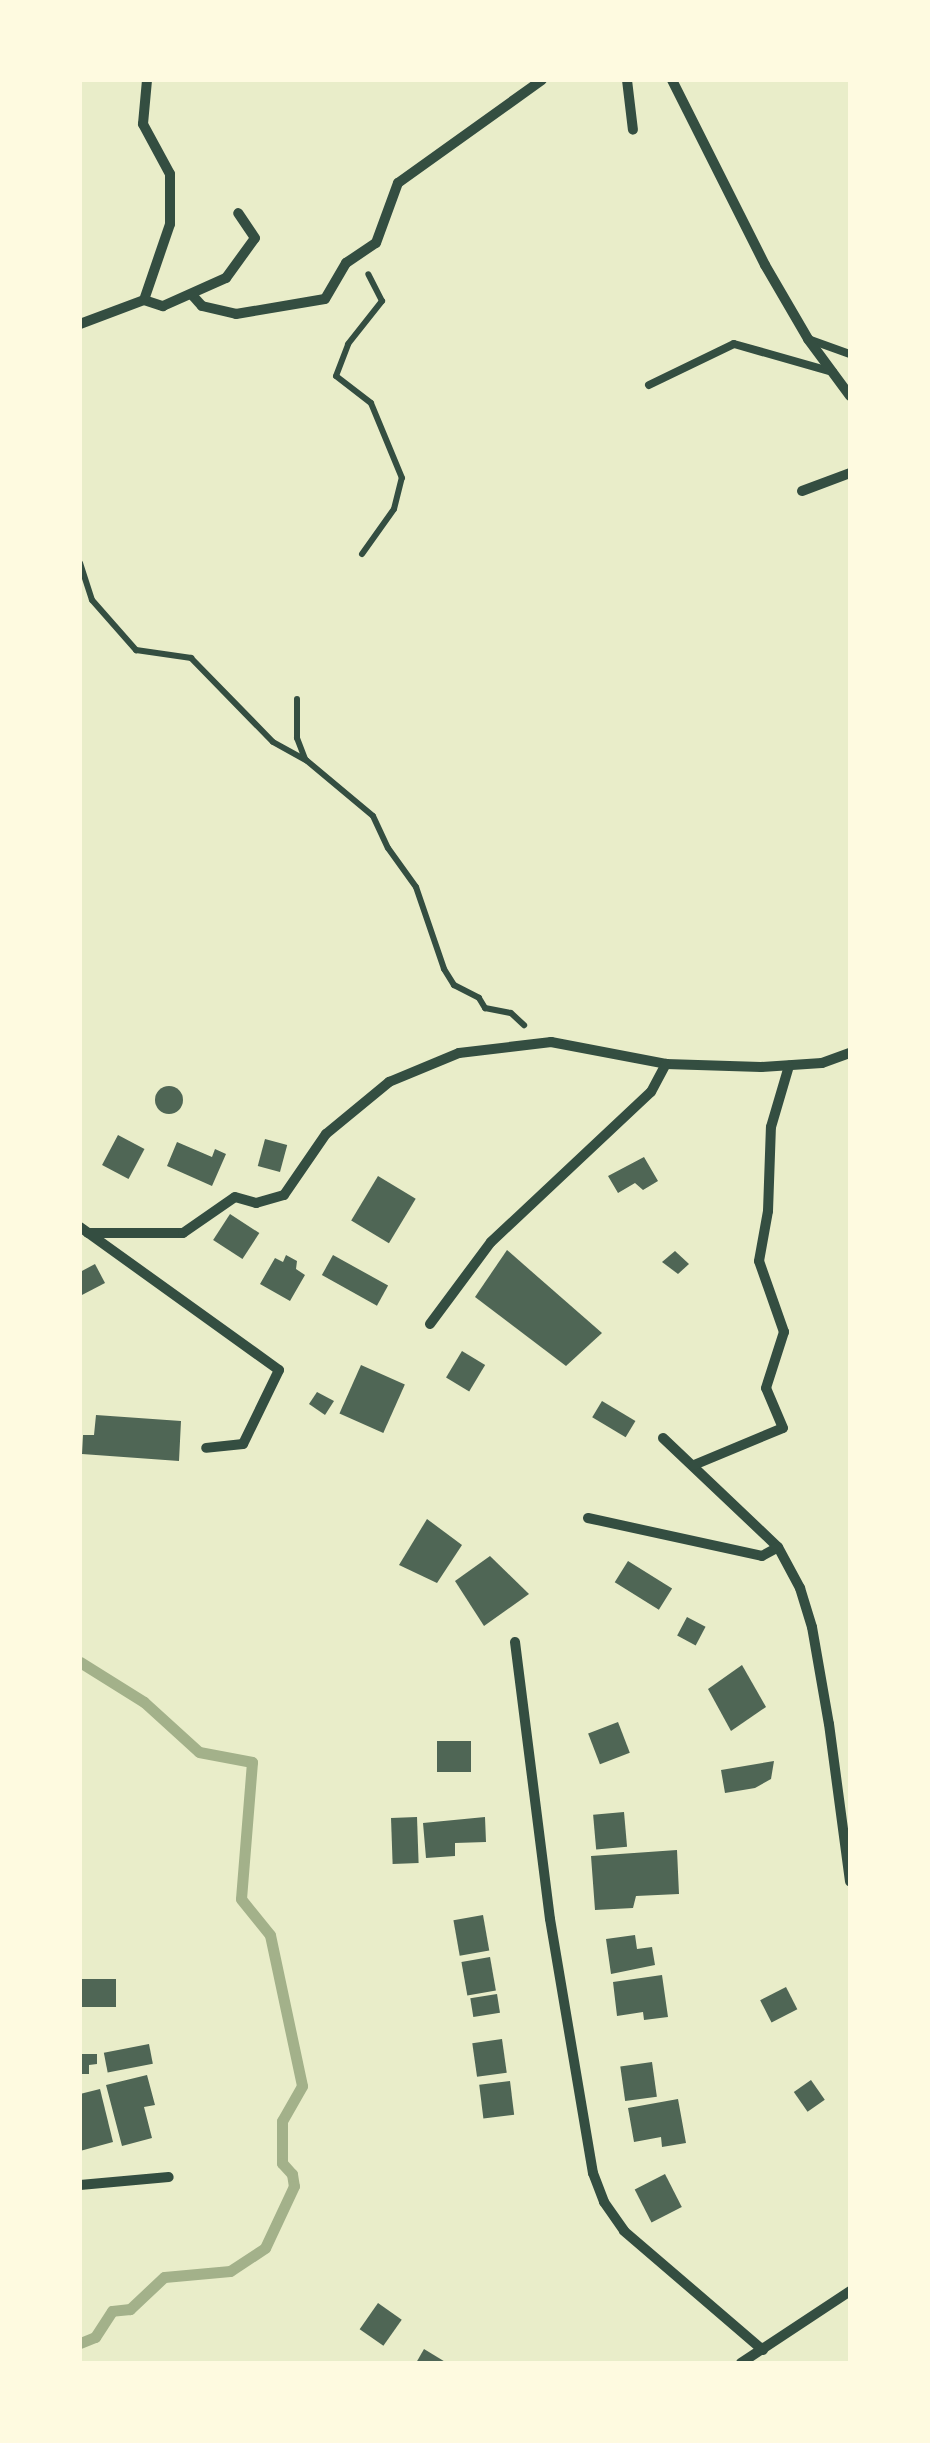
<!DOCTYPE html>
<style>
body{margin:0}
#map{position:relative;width:930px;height:2443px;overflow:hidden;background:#e9edc9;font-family:Commissioner,sans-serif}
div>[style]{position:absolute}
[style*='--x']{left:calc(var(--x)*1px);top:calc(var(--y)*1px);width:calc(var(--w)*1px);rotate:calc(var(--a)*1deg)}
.stream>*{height:11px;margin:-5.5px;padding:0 5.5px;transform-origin:5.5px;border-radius:5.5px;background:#a3b18a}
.building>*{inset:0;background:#4f6655;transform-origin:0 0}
.round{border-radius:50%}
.path>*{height:6px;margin:-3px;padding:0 3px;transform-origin:3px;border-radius:3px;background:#344e41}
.service>*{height:8px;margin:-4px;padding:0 4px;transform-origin:4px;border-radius:4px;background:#344e41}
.minor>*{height:10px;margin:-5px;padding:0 5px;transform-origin:5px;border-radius:5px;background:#344e41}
span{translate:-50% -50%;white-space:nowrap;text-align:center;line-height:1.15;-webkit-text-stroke:8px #fefae0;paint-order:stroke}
.frame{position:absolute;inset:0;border:82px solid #fefae0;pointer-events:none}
</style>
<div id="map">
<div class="stream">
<div style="--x:80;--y:1662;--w:75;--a:32"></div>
<div style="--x:144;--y:1702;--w:74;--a:42.3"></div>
<div style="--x:199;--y:1752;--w:54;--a:10.7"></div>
<div style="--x:252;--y:1762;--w:137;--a:94.6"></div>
<div style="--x:241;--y:1899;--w:46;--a:51.1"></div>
<div style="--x:270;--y:1935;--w:154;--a:78"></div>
<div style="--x:302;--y:2086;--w:40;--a:119.7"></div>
<div style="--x:282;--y:2121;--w:42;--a:90"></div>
<div style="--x:282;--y:2163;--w:15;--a:48"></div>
<div style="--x:292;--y:2174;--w:12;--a:81"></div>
<div style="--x:294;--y:2186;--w:68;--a:115.1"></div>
<div style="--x:265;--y:2248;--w:42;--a:146.7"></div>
<div style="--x:230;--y:2271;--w:66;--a:174.8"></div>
<div style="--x:164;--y:2277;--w:47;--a:136.7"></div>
<div style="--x:130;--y:2309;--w:18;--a:174"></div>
<div style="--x:112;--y:2311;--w:31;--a:123"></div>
<div style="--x:95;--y:2337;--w:16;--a:158"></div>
</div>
<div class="building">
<div class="round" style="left:155px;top:1086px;width:28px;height:28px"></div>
<div style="left:118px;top:1135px;width:30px;height:34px;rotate:28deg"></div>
<div style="left:265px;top:1139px;width:23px;height:28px;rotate:15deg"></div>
<div style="clip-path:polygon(177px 1142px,212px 1157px,215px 1149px,226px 1154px,212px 1186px,167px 1166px)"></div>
<div style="clip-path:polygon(644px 1157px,658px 1181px,643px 1190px,635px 1183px,618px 1193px,608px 1176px)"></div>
<div style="left:378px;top:1176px;width:44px;height:52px;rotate:31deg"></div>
<div style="left:230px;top:1214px;width:35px;height:31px;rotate:33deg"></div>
<div style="clip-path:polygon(507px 1250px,602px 1333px,566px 1366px,475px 1297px)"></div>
<div style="clip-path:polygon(675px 1251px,689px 1264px,678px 1274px,662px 1262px)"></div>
<div style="clip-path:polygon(286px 1255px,297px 1261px,296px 1269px,305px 1275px,290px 1301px,260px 1284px,275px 1258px,283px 1262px)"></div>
<div style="left:333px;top:1255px;width:63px;height:23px;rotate:29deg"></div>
<div style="clip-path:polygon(95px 1264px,105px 1283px,80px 1296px,80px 1272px)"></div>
<div style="left:462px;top:1351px;width:27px;height:31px;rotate:31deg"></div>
<div style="left:361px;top:1365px;width:48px;height:53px;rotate:24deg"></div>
<div style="clip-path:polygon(317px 1392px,334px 1401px,325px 1415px,309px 1404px)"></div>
<div style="left:602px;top:1401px;width:39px;height:19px;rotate:31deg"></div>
<div style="clip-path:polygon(96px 1415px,181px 1421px,179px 1461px,82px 1454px,83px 1435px,94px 1435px)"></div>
<div style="clip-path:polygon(427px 1519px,462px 1545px,437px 1583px,399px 1565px)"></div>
<div style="clip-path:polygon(490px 1556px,529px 1594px,484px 1626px,455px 1581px)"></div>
<div style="left:628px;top:1561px;width:52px;height:25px;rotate:32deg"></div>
<div style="left:687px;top:1617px;width:21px;height:21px;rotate:28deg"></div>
<div style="clip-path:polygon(742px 1665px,766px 1707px,731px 1731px,708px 1689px)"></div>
<div style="left:618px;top:1722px;width:33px;height:32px;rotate:69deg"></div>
<div style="left:437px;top:1741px;width:34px;height:31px"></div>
<div style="clip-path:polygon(774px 1761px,771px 1779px,755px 1788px,725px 1793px,721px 1770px)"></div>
<div style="left:624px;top:1812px;width:35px;height:31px;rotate:85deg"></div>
<div style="left:417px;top:1817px;width:46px;height:26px;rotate:88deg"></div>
<div style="clip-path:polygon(485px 1817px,486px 1842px,455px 1843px,455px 1856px,426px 1858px,423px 1823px)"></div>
<div style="clip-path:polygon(677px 1850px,679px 1894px,636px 1896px,633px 1908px,595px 1910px,591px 1856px)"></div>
<div style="left:483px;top:1915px;width:36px;height:30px;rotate:80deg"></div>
<div style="clip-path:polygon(635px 1935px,637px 1949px,652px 1947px,655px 1965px,611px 1974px,606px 1939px)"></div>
<div style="left:490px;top:1957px;width:34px;height:29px;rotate:80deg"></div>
<div style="clip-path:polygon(662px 1975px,668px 2017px,644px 2020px,643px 2012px,617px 2016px,613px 1982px)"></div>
<div style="left:82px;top:1979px;width:34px;height:28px"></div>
<div style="left:786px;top:1987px;width:25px;height:29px;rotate:63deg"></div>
<div style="left:497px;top:1994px;width:19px;height:27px;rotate:81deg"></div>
<div style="left:502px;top:2039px;width:34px;height:30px;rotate:82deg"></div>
<div style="left:149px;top:2044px;width:20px;height:46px;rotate:79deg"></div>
<div style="clip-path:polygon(80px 2054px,97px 2054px,97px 2064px,89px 2065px,89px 2074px,80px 2074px)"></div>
<div style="left:652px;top:2062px;width:35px;height:32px;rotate:82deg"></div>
<div style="clip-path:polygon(147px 2075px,155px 2105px,144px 2107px,152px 2138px,122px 2146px,106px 2085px)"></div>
<div style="left:811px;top:2080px;width:24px;height:21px;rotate:55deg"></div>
<div style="left:510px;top:2081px;width:34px;height:31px;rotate:83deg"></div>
<div style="clip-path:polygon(100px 2089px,113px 2142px,80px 2151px,80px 2094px)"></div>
<div style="clip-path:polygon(678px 2099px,686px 2143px,662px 2147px,661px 2137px,634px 2142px,628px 2108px)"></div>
<div style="left:665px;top:2174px;width:37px;height:34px;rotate:63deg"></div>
<div style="left:378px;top:2303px;width:29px;height:32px;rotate:35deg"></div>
<div style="clip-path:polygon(424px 2349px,447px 2363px,416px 2363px)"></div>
</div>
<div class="path">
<div style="--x:362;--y:554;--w:55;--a:-54.6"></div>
<div style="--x:394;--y:509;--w:32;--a:-76"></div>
<div style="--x:402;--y:478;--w:81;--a:-112.5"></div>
<div style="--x:371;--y:403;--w:44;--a:-142.4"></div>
<div style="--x:336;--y:376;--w:34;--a:-69"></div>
<div style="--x:348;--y:344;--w:55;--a:-51.7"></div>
<div style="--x:382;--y:301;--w:30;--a:-117"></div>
<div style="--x:80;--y:563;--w:39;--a:72"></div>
<div style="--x:92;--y:600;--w:67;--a:48.7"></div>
<div style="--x:136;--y:650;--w:56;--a:8.3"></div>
<div style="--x:191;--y:658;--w:117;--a:45.7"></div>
<div style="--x:273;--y:742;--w:38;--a:29"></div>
<div style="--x:306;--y:760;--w:87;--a:39.9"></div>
<div style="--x:373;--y:816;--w:35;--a:65"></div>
<div style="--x:388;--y:848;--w:48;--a:54.3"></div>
<div style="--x:416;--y:887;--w:87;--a:71.1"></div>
<div style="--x:444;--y:969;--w:19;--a:58"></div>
<div style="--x:454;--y:985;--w:28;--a:27"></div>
<div style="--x:479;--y:998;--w:12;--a:59"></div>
<div style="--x:485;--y:1008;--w:26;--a:11"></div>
<div style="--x:511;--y:1013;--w:18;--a:43"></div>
<div style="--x:297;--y:699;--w:39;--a:90"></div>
<div style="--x:297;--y:738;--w:22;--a:69"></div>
</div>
<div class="service">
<div style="--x:808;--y:339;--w:45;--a:19.7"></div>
<div style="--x:649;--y:385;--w:94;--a:-25.8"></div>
<div style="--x:734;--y:344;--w:103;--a:15.8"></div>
</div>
<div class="minor">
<div style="--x:627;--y:80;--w:50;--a:83.2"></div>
<div style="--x:672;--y:80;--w:207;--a:63.3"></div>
<div style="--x:765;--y:265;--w:86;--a:59.8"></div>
<div style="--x:808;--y:339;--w:71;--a:53.6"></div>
<div style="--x:193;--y:296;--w:13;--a:48"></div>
<div style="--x:202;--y:306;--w:35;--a:13"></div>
<div style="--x:236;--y:314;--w:90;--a:-9.6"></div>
<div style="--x:325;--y:299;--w:42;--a:-59.7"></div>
<div style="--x:346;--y:263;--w:36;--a:-34"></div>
<div style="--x:376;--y:243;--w:64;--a:-69.9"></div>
<div style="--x:398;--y:183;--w:177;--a:-35.6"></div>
<div style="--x:144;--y:300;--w:20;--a:18"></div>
<div style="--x:163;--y:306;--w:69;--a:-24"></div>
<div style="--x:226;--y:278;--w:49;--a:-54.1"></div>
<div style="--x:255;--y:238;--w:30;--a:-124"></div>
<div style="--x:80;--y:324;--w:68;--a:-20.6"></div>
<div style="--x:144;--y:300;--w:80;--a:-71.1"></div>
<div style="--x:170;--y:224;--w:50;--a:-90"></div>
<div style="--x:170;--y:174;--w:57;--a:-118.4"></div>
<div style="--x:143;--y:124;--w:44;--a:-84.8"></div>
<div style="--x:802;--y:491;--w:51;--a:-20.6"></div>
<div style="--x:80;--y:1227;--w:245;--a:35.7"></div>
<div style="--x:279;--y:1370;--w:82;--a:115.9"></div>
<div style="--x:243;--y:1444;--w:37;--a:174"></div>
<div style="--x:88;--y:1233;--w:95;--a:0"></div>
<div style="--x:183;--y:1233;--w:63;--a:-34.7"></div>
<div style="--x:235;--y:1197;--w:22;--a:16"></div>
<div style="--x:256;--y:1203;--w:29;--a:-16"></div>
<div style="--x:284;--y:1195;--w:74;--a:-55.5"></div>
<div style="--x:326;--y:1134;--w:82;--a:-39.5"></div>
<div style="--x:389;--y:1082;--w:76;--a:-22.5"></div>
<div style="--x:459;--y:1053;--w:93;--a:-6.8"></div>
<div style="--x:551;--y:1042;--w:117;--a:10.8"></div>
<div style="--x:666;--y:1064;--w:95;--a:1.8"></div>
<div style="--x:761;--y:1067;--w:61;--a:-3.8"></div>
<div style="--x:822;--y:1063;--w:30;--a:-20"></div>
<div style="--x:430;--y:1324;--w:102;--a:-53.4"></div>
<div style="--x:491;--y:1242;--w:219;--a:-43.2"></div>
<div style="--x:651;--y:1092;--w:32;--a:-62"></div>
<div style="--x:663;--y:1438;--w:158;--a:43.5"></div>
<div style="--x:778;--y:1547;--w:47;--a:61.8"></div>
<div style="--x:800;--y:1588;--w:41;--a:72.9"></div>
<div style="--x:812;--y:1627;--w:98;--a:80.1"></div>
<div style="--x:829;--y:1724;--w:159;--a:82.4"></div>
<div style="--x:694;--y:1465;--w:96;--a:-22.6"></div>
<div style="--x:783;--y:1428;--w:43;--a:-113"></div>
<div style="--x:766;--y:1388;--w:59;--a:-72.2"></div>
<div style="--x:784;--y:1332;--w:75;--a:-109.4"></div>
<div style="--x:759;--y:1261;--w:51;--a:-79.8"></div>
<div style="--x:768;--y:1211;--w:84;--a:-88"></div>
<div style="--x:771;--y:1127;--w:64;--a:-73.6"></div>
<div style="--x:588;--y:1518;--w:178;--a:12.3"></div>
<div style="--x:762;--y:1556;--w:18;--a:-29"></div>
<div style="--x:515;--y:1642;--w:279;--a:82.8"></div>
<div style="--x:550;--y:1919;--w:258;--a:80.4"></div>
<div style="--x:593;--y:2173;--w:31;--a:69"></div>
<div style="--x:604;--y:2202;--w:35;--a:55"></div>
<div style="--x:624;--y:2231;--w:183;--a:40.6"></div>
<div style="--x:80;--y:2185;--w:89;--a:-5.1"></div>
<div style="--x:741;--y:2363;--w:131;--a:-33.4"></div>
</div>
<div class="frame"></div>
</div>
